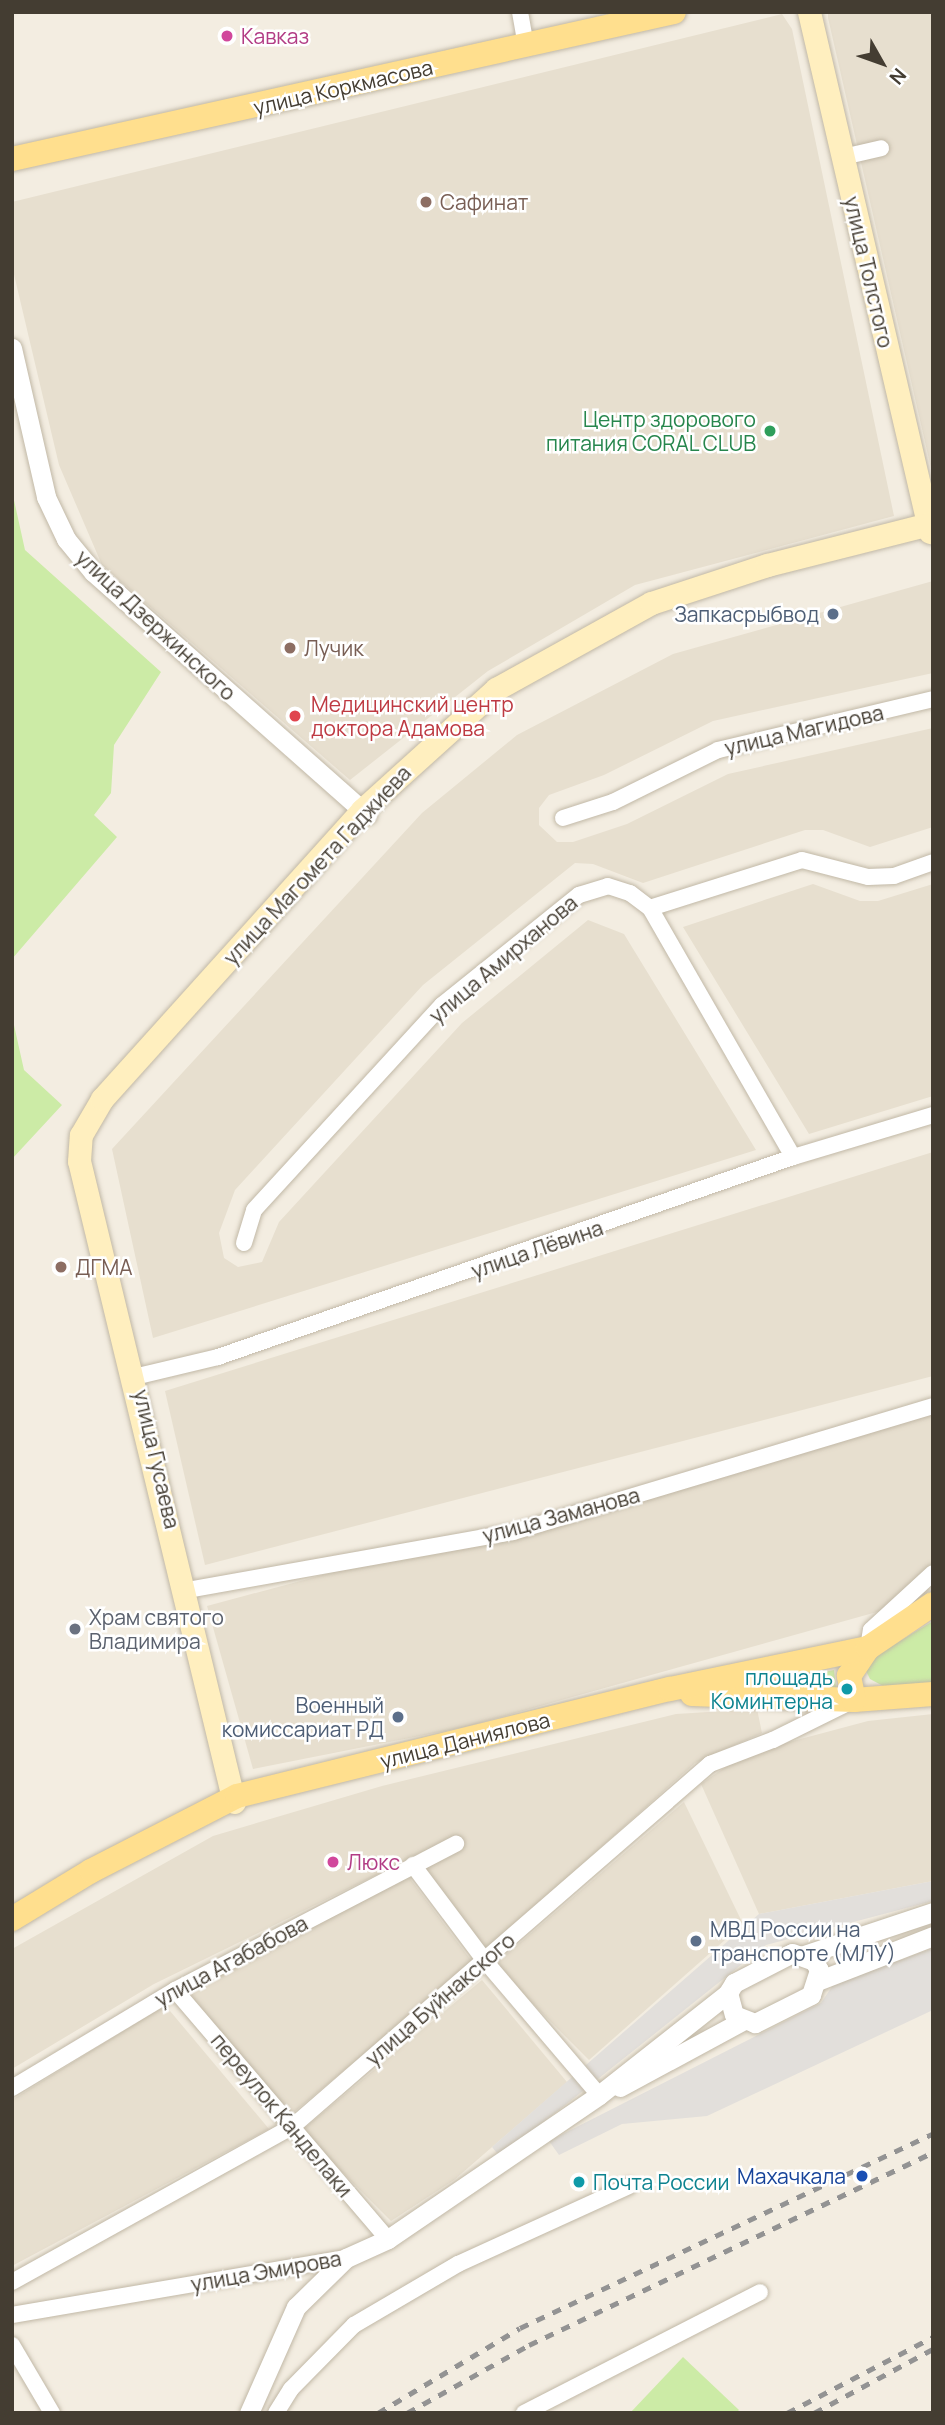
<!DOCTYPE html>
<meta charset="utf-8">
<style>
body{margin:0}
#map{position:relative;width:945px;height:2425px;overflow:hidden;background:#f3ede1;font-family:Manrope,sans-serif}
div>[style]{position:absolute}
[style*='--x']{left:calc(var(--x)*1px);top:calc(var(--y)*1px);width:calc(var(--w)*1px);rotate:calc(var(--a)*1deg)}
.residential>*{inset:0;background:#e7dfcf}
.green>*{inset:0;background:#cceba6}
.parking>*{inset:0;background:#e2dfdb}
.roads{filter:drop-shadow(0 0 2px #c1b8a6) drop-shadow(0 0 2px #c1b8a6)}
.minor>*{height:16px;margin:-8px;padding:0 8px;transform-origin:8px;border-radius:8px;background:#fff}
.tertiary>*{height:19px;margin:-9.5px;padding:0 9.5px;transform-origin:9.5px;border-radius:9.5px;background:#fff}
.secondary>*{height:23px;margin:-11.5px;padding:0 11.5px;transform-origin:11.5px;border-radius:11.5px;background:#ffefbf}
.primary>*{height:24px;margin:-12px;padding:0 12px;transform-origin:12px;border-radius:12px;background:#ffdf8e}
.rail>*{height:5px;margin-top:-2.5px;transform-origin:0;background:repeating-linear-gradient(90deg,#939393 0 9px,transparent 0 18px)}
.dots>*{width:19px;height:19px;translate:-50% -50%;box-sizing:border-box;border:4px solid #fff;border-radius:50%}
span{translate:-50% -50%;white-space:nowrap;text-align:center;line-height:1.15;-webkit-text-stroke:5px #fff;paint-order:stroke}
.hotel-label{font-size:21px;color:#b23c85}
.left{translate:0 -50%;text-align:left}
.street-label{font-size:21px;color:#443d32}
.education-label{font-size:21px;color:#785e54}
.leisure-label{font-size:21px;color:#27864d}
.right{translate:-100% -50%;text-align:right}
.service-label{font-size:21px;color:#4e5e75}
.health-label{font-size:21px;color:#be3a42}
.worship-label{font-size:21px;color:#5b616d}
.culture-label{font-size:21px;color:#0d838f}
.transit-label{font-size:21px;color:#164399}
.frame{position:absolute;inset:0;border:14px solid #443d32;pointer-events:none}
.north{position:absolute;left:847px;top:28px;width:70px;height:70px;-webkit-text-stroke:5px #fff;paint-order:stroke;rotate:130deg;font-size:19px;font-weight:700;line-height:28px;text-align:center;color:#443d32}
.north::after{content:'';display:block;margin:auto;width:24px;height:32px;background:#443d32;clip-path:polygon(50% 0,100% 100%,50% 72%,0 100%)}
</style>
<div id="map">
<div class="residential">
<div style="clip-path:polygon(828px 12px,933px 12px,933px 477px,828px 18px)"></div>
<div style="clip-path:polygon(782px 14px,792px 29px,894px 516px,635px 585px,488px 671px,350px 780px,102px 565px,59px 465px,12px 266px,12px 202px)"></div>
<div style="clip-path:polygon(933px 581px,933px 673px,713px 721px,604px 775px,549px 795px,539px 808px,539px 825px,557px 842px,573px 842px,627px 824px,728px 774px,933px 728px,933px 827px,870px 847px,823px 830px,805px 830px,643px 883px,593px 864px,575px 863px,423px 985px,235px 1190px,219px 1233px,224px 1258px,238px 1267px,262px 1262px,279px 1222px,462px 1023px,588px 920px,624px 934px,756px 1150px,153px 1338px,112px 1149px,422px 813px,517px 735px,673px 654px)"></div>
<div style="clip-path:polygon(813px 884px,860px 901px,878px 901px,933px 884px,933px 1096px,809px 1134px,683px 927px)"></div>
<div style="clip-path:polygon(933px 1152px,933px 1376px,205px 1565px,165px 1391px)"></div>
<div style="clip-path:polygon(933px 1411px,933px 1564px,884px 1610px,465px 1727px,253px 1769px,207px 1606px)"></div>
<div style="clip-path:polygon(757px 1709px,762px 1733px,695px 1763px,482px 1954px,407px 1860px,154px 1984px,12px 2069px,12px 1949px,213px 1836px,382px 1786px,676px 1714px)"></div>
<div style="clip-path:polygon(933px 1714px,933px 1881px,759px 1914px,701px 1784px,744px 1754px,868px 1721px)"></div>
<div style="clip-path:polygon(684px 1802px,743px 1924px,589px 2060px,494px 1965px)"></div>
<div style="clip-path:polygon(408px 1876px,473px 1963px,282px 2122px,177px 1991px)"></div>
<div style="clip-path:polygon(482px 1980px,567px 2082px,454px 2180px,391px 2221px,301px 2131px)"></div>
<div style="clip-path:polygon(165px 2005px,269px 2129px,12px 2266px,12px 2100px)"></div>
</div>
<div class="green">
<div style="clip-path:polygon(12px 491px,25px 550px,161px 672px,114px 745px,111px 793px,94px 815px,117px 837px,12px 959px)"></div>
<div style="clip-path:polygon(12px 1016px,24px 1070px,62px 1105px,12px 1159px)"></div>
<div style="clip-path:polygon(933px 1621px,933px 1684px,883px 1686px,870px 1679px,866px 1671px,872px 1658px)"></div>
<div style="clip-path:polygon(834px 1670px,836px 1687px,748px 1688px)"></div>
<div style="clip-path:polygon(683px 2357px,739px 2410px,736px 2413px,630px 2413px)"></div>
</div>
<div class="parking">
<div style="clip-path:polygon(933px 1881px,933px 1901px,766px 1945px,500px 2157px,492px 2147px,759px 1914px)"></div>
<div style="clip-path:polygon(933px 1948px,933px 2010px,707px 2116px,622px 2124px,559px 2155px,549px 2141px,821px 2003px,833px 1985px)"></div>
</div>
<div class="roads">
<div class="minor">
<div style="--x:520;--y:12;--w:35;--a:80"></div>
<div style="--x:843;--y:157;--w:39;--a:-13"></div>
<div style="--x:563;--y:818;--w:52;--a:-17.7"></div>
<div style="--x:613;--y:802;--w:117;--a:-26.3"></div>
<div style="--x:718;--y:750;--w:221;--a:-13.3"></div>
<div style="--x:650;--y:908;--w:287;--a:60.1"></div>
<div style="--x:244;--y:1243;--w:34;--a:-73"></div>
<div style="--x:254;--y:1210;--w:278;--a:-47.5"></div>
<div style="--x:442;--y:1005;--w:176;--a:-38.8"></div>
<div style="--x:579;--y:895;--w:30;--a:-17"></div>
<div style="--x:608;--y:886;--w:23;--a:18"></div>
<div style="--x:630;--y:893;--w:25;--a:37"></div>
<div style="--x:650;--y:908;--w:159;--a:-17.5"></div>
<div style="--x:802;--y:860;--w:68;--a:14.4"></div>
<div style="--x:868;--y:877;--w:26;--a:-2"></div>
<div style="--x:894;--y:876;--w:41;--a:-19.7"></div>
<div style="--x:134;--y:1377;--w:86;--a:-13.4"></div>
<div style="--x:218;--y:1357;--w:609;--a:-19.18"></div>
<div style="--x:793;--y:1157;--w:146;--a:-16.7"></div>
<div style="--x:182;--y:1591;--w:336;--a:-10.1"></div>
<div style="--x:513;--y:1532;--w:438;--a:-16.7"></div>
<div style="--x:868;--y:1648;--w:18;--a:-81"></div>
<div style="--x:871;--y:1630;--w:84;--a:-42.6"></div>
<div style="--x:413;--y:1865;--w:120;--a:53.1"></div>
<div style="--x:485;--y:1961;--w:176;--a:49.6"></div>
<div style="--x:175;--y:1990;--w:328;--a:49.5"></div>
<div style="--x:12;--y:2088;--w:190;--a:-31"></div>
<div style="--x:175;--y:1990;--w:317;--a:-27.5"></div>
<div style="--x:12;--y:2282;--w:320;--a:-29"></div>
<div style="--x:292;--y:2127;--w:554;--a:-40.97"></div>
<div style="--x:710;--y:1764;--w:67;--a:-20.9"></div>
<div style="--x:773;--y:1740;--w:84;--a:-26.3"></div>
<div style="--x:12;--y:2315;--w:339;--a:-9.7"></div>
<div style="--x:12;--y:2345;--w:79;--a:59.5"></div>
<div style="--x:276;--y:2413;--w:28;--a:-58"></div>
<div style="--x:291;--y:2389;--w:90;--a:-45.5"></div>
<div style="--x:354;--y:2325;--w:121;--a:-30.4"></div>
<div style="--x:458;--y:2264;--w:188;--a:-24.5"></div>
<div style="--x:524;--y:2413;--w:265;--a:-27.1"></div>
</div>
<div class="tertiary">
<div style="--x:12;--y:348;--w:153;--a:77.1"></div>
<div style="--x:46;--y:497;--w:47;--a:64.5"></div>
<div style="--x:66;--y:539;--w:43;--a:50.7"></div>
<div style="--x:93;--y:572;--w:366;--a:41.5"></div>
<div style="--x:804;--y:1955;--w:136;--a:-18.4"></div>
<div style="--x:820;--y:1980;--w:121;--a:-21.3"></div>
<div style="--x:620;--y:2087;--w:139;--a:-28.4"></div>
<div style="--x:249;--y:2413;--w:116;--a:-66.1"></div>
<div style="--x:296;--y:2307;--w:70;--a:-44.4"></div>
<div style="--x:346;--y:2258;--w:46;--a:-24.3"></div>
<div style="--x:388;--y:2239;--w:255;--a:-34.3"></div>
<div style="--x:599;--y:2095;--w:164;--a:-38.3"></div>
<div style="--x:728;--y:1993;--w:12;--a:-59"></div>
<div style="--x:734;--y:1983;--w:65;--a:-27.3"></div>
<div style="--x:792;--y:1953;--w:23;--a:20"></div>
<div style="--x:814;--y:1961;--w:10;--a:61"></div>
<div style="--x:819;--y:1970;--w:26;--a:108"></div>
<div style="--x:811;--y:1995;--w:63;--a:153.4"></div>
<div style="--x:755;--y:2023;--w:22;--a:-159"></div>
<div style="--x:734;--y:2015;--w:23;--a:-105"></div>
</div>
<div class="secondary">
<div style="--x:809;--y:12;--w:534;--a:76.9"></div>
<div style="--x:234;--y:1802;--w:659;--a:-103.59"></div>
<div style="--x:79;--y:1161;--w:26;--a:-86"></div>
<div style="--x:81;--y:1135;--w:42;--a:-59.7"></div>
<div style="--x:102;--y:1099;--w:389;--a:-48"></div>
<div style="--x:362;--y:810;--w:181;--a:-42.1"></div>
<div style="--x:496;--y:689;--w:177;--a:-29"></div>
<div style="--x:651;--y:603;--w:122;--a:-18.1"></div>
<div style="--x:767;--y:565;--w:171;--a:-14.2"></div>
</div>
<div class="primary">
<div style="--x:12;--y:159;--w:678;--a:-12.52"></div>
<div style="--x:692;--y:1694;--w:162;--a:2.1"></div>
<div style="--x:854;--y:1700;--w:79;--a:-4.3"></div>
<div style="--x:854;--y:1700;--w:25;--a:-102"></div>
<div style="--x:849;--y:1676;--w:34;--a:-56"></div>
<div style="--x:12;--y:1919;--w:92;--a:-31.3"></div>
<div style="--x:91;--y:1871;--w:164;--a:-27.2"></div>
<div style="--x:237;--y:1796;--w:446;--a:-13.9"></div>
<div style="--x:670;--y:1689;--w:202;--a:-11.7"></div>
<div style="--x:868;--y:1648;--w:78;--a:-34.1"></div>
</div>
</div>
<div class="rail">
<div style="--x:378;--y:2413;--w:165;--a:-30.9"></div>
<div style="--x:520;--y:2328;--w:456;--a:-25.2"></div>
<div style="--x:407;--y:2413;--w:140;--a:-29.1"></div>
<div style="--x:529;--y:2345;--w:448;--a:-25.5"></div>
<div style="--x:787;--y:2413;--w:165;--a:-27.5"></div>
<div style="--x:814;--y:2413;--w:135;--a:-28.3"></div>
</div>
<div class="dots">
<div style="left:227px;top:36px;background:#d1479c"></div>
<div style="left:426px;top:202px;background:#8d6e63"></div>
<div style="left:770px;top:431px;background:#2e9e5b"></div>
<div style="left:833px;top:614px;background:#5c6f8a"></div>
<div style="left:290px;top:648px;background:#8d6e63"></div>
<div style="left:295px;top:716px;background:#e0444e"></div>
<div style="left:61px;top:1267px;background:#8d6e63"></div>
<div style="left:75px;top:1629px;background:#6b7280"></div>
<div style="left:847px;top:1689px;background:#0f9aa8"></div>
<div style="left:398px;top:1717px;background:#5c6f8a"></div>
<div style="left:333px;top:1862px;background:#d1479c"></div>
<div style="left:696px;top:1941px;background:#5c6f8a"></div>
<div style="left:862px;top:2176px;background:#1a4fb4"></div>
<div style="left:579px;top:2182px;background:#0f9aa8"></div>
</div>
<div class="hotel-label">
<span class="left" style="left:241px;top:36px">Кавказ</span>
<span class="left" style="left:347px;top:1862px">Люкс</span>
</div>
<div class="street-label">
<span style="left:343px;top:87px;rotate:-13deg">улица Коркмасова</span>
<span style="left:869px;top:272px;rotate:77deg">улица Толстого</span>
<span style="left:156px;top:625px;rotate:43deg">улица Дзержинского</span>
<span style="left:804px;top:730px;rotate:-13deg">улица Магидова</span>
<span style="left:317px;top:865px;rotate:-47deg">улица Магомета Гаджиева</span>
<span style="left:503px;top:959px;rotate:-40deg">улица Амирханова</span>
<span style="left:537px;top:1249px;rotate:-19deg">улица Лёвина</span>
<span style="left:157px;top:1459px;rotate:77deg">улица Гусаева</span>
<span style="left:561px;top:1515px;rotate:-15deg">улица Заманова</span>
<span style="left:465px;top:1740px;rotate:-14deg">улица Даниялова</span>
<span style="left:231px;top:1961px;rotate:-28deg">улица Агабабова</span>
<span style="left:440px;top:1999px;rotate:-41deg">улица Буйнакского</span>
<span style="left:282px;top:2115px;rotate:50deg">переулок Канделаки</span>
<span style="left:266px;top:2271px;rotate:-10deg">улица Эмирова</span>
</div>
<div class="education-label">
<span class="left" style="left:440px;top:202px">Сафинат</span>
<span class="left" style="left:304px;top:648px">Лучик</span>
<span class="left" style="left:75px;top:1267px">ДГМА</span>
</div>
<div class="leisure-label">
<span class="right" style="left:756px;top:431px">Центр здорового<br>питания CORAL CLUB</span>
</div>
<div class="service-label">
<span class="right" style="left:819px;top:614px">Запкасрыбвод</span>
<span class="right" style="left:384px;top:1717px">Военный<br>комиссариат РД</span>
<span class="left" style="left:710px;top:1941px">МВД России на<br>транспорте (МЛУ)</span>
</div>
<div class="health-label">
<span class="left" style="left:311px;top:716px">Медицинский центр<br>доктора Адамова</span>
</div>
<div class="worship-label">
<span class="left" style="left:89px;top:1629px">Храм святого<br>Владимира</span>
</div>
<div class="culture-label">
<span class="right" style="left:833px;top:1689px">площадь<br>Коминтерна</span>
<span class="left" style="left:593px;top:2182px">Почта России</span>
</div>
<div class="transit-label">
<span class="right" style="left:846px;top:2176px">Махачкала</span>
</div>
<div class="frame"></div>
<div class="north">N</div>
</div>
